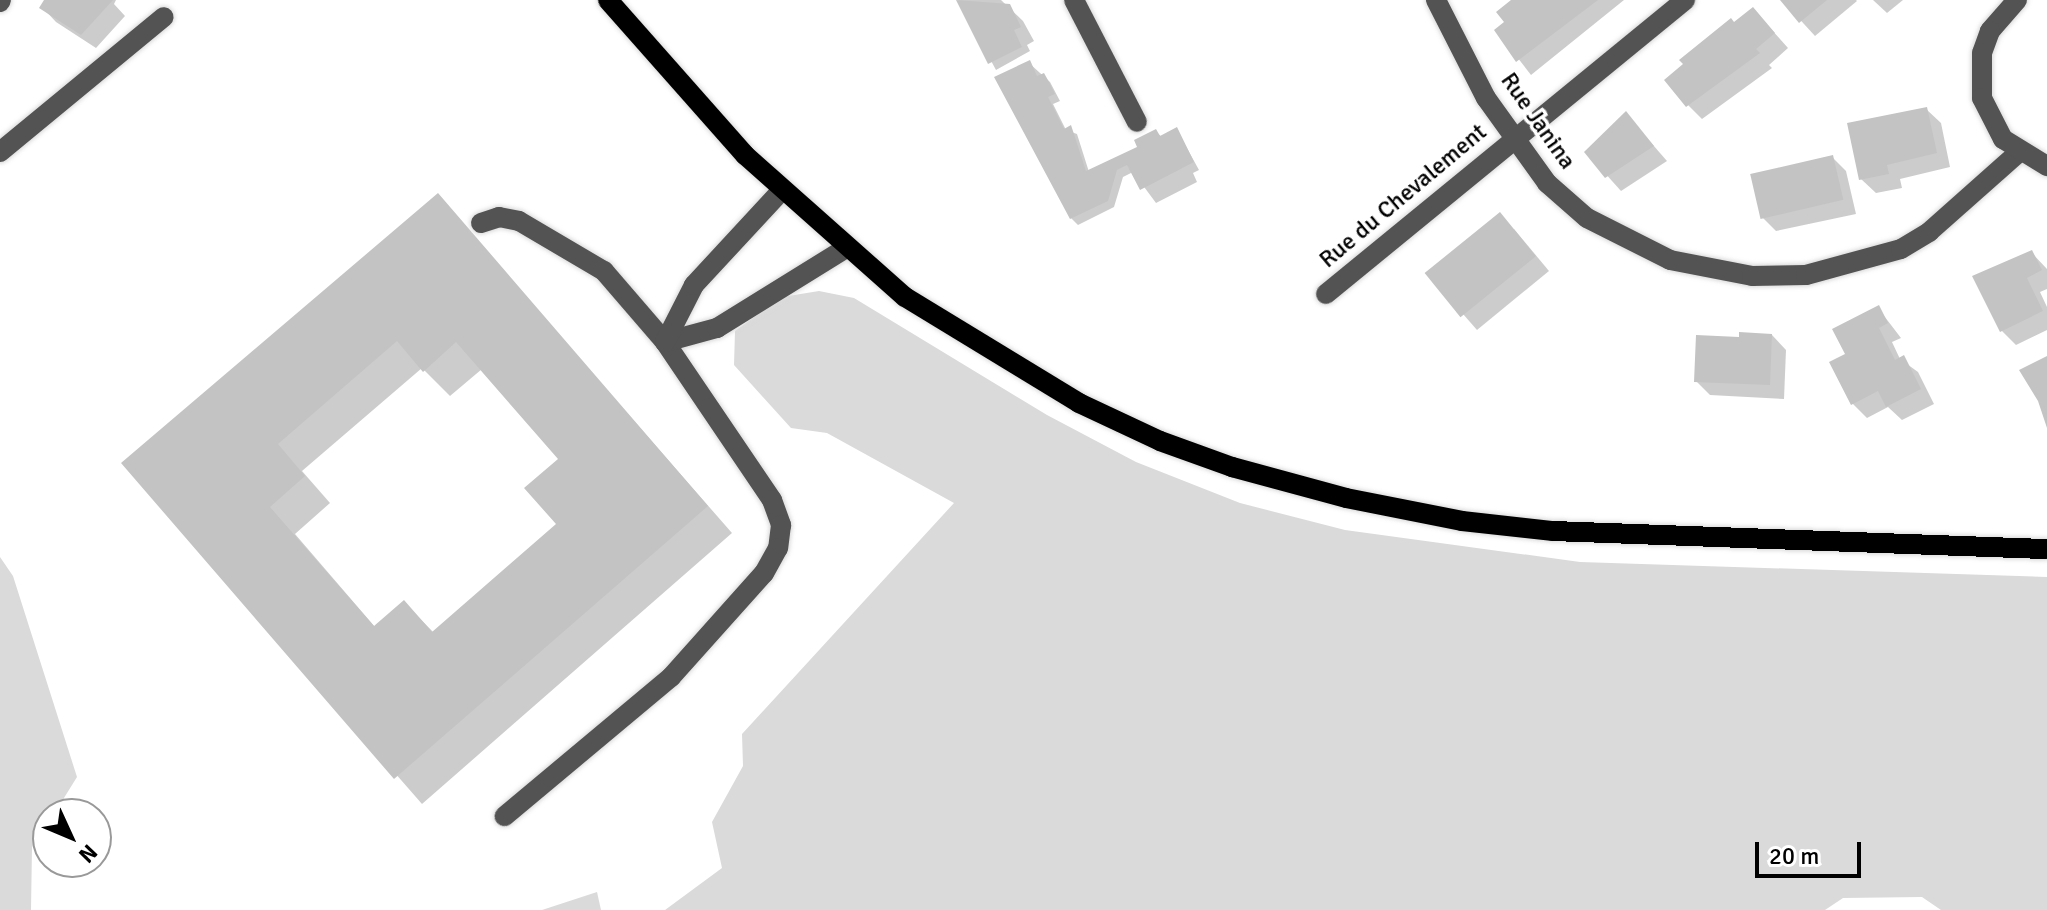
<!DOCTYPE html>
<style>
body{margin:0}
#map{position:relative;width:2047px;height:910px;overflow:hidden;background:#fff;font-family:Signika,sans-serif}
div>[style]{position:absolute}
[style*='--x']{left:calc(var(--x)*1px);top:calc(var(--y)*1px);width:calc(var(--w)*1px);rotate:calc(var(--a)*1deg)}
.green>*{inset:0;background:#dadada}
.shadow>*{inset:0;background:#0003}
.building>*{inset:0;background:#c3c3c3;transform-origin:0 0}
.roads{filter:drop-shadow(0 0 2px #dbdbdb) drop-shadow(0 0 2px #dbdbdb)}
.minor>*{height:20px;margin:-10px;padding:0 10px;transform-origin:10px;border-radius:10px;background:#535353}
.major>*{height:20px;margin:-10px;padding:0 10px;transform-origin:10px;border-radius:10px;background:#000}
span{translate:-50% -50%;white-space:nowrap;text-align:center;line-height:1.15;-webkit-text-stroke:7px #fff;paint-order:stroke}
.street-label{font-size:24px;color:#000}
.north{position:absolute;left:32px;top:798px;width:80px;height:80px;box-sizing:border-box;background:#fff;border:2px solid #999;border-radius:50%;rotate:134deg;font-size:22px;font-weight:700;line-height:32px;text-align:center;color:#000}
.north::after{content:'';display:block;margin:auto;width:28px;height:36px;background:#000;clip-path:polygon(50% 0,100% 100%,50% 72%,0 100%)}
.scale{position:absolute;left:1755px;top:842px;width:106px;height:36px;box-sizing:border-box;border:4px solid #000;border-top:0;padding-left:10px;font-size:24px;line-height:28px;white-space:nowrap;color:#000;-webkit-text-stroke:6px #fff;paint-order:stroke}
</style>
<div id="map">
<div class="green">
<div style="clip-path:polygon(819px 291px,854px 298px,1047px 415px,1136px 462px,1240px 503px,1345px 530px,1580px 562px,2047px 577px,2047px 910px,1941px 910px,1922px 897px,1843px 898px,1825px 910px,665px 910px,722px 868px,712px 822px,743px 766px,742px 734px,954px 503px,827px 433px,791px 428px,734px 365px,735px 331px,782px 297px)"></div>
<div style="clip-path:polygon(0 557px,13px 576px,77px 777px,54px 814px,48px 814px,32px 847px,31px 910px,0 910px)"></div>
<div style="clip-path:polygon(597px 892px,601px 910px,542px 910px)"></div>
</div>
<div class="shadow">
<div style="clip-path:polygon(45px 0,116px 0,114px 4px,125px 16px,96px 48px,56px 22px,42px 7px)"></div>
<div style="clip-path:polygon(958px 0,1001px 0,1023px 21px,1034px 41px,1027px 45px,1030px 51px,996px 70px)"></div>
<div style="clip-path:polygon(1514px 0,1624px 0,1531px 75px,1497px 31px,1506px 22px)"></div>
<div style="clip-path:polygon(1782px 0,1856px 0,1857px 1px,1815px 36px)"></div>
<div style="clip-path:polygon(1873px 0,1903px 0,1887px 13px)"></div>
<div style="clip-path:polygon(1753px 9px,1788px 48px,1769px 65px,1772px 68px,1702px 119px,1688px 105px,1734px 24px)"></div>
<div style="clip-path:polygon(1029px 63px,1050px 82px,1060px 101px,1053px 104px,1066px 130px,1077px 134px,1089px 172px,1140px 148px,1156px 132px,1162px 137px,1177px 130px,1199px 170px,1193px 173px,1197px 182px,1156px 203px,1133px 172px,1123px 177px,1114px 207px,1078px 225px,1071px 218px)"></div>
<div style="clip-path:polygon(1926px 109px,1941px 123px,1950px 167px,1900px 179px,1902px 188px,1876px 193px,1861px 179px)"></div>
<div style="clip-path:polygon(1626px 114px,1667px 161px,1621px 191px,1586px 152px)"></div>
<div style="clip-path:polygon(1832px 157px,1846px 171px,1856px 214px,1776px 231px,1762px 217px)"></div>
<div style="clip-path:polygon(evenodd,437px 196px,732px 533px,422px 804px,124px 463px,437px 196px,422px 368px,450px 396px,482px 369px,561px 459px,559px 525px,434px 633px,404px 602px,375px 627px,295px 534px,330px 503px,302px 471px,422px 368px)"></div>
<div style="clip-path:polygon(1514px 229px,1549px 271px,1477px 330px,1428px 274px)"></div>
<div style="clip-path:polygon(2031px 252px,2047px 269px,2047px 289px,2040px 292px,2047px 307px,2047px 330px,2016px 345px,2002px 331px)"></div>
<div style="clip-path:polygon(1878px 308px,1901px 338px,1892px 342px,1900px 359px,1918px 372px,1934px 404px,1902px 420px,1888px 407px,1867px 418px,1853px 404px,1848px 355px)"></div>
<div style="clip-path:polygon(1772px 335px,1786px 350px,1784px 399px,1710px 395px,1696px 381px,1740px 339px)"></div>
</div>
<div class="building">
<div style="clip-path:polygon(44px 0,113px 0,81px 35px,39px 8px)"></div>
<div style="clip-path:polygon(956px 0,1010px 4px,1021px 27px,1014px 30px,1022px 47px,988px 64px)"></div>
<div style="clip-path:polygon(1511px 0,1598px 0,1516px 62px,1494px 30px,1504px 22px,1496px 12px)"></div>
<div style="clip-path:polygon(1780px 0,1827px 0,1799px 23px)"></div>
<div style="clip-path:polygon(1753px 7px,1775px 33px,1756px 49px,1760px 53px,1686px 107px,1664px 80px,1683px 64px,1679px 60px,1731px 18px,1734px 22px)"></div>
<div style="clip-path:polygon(1030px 60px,1037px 76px,1044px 73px,1049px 82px,1055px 94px,1048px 97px,1064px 129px,1071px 125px,1086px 171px,1137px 147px,1134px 140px,1156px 129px,1160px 136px,1177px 127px,1194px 162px,1140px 190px,1127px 165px,1117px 170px,1108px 201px,1070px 219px,994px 77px)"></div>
<div style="clip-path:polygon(1927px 107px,1937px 153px,1887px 165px,1889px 174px,1859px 180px,1847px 123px)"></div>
<div style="clip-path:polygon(1626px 111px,1654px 146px,1605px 178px,1584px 152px)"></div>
<div style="left:1833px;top:155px;width:46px;height:85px;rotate:77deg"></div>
<div style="clip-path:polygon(evenodd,438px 193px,708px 506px,394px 779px,121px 463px,438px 193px,397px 341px,423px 372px,456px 342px,558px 459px,524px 488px,556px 524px,432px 632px,404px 600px,374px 626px,270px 507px,305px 476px,278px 444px,397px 341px)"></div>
<div style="left:1500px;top:212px;width:57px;height:97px;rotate:51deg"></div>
<div style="clip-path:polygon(2032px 250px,2042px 270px,2027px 278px,2043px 311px,2000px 332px,1972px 276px)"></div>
<div style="clip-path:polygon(1879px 305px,1888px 323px,1879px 328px,1895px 360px,1904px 355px,1921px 389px,1886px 407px,1878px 391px,1851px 405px,1829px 362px,1845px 354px,1832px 329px)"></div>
<div style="clip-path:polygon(1739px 332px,1772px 334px,1770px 385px,1694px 382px,1696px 335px,1739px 337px)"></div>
<div style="clip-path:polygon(2047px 356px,2047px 428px,2038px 401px,2019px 370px)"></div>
</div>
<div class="roads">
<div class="minor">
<div style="--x:1074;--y:0;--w:137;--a:62.7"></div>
<div style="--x:1436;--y:0;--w:110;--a:63"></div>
<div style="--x:1486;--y:98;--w:105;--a:54.3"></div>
<div style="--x:1547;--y:183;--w:53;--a:41.2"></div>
<div style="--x:1587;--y:218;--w:93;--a:26.8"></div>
<div style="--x:1670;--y:260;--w:84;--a:11"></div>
<div style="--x:1752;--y:276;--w:54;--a:-1.1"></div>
<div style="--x:1806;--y:275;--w:98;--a:-15.3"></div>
<div style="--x:1901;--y:249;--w:33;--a:-31"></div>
<div style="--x:1929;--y:232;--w:120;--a:-41.6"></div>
<div style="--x:2017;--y:0;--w:41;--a:131.1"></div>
<div style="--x:1990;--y:31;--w:23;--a:110"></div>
<div style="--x:1982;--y:53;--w:45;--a:90"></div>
<div style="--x:1982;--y:98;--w:46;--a:62.9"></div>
<div style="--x:2003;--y:139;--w:52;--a:31.5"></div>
<div style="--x:0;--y:2;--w:2;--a:-63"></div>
<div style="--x:0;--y:152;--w:212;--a:-39.5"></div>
<div style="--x:481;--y:223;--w:19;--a:-18"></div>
<div style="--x:499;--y:217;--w:20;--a:11"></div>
<div style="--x:519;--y:221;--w:99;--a:30.5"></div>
<div style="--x:604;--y:271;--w:94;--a:49.3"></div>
<div style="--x:665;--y:342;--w:191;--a:55.9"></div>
<div style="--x:772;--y:500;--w:27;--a:70"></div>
<div style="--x:781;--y:525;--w:23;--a:97"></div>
<div style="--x:778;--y:548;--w:29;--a:119"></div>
<div style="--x:764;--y:573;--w:140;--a:131.8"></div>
<div style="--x:671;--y:677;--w:217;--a:140.1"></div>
<div style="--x:1326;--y:294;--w:464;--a:-39.3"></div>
<div style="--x:665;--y:342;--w:54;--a:-15.1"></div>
<div style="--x:717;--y:328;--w:152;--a:-31.8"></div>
<div style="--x:665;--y:342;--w:64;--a:-63"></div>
<div style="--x:694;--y:285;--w:129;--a:-47.2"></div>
</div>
<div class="major">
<div style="--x:608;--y:0;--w:207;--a:48.5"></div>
<div style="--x:745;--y:155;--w:214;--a:41.6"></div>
<div style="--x:905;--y:297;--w:204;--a:31.3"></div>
<div style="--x:1079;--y:403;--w:89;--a:25.1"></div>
<div style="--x:1160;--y:441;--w:77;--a:19.9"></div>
<div style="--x:1232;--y:467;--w:118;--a:15.2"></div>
<div style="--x:1346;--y:498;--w:118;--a:11.2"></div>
<div style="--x:1462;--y:521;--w:92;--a:6.3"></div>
<div style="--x:1553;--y:531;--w:494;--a:2.1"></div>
</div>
</div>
<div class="street-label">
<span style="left:1538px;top:121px;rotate:55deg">Rue Janina</span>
<span style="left:1403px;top:196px;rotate:-40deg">Rue du Chevalement</span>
</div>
<div class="north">N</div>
<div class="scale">20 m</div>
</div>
